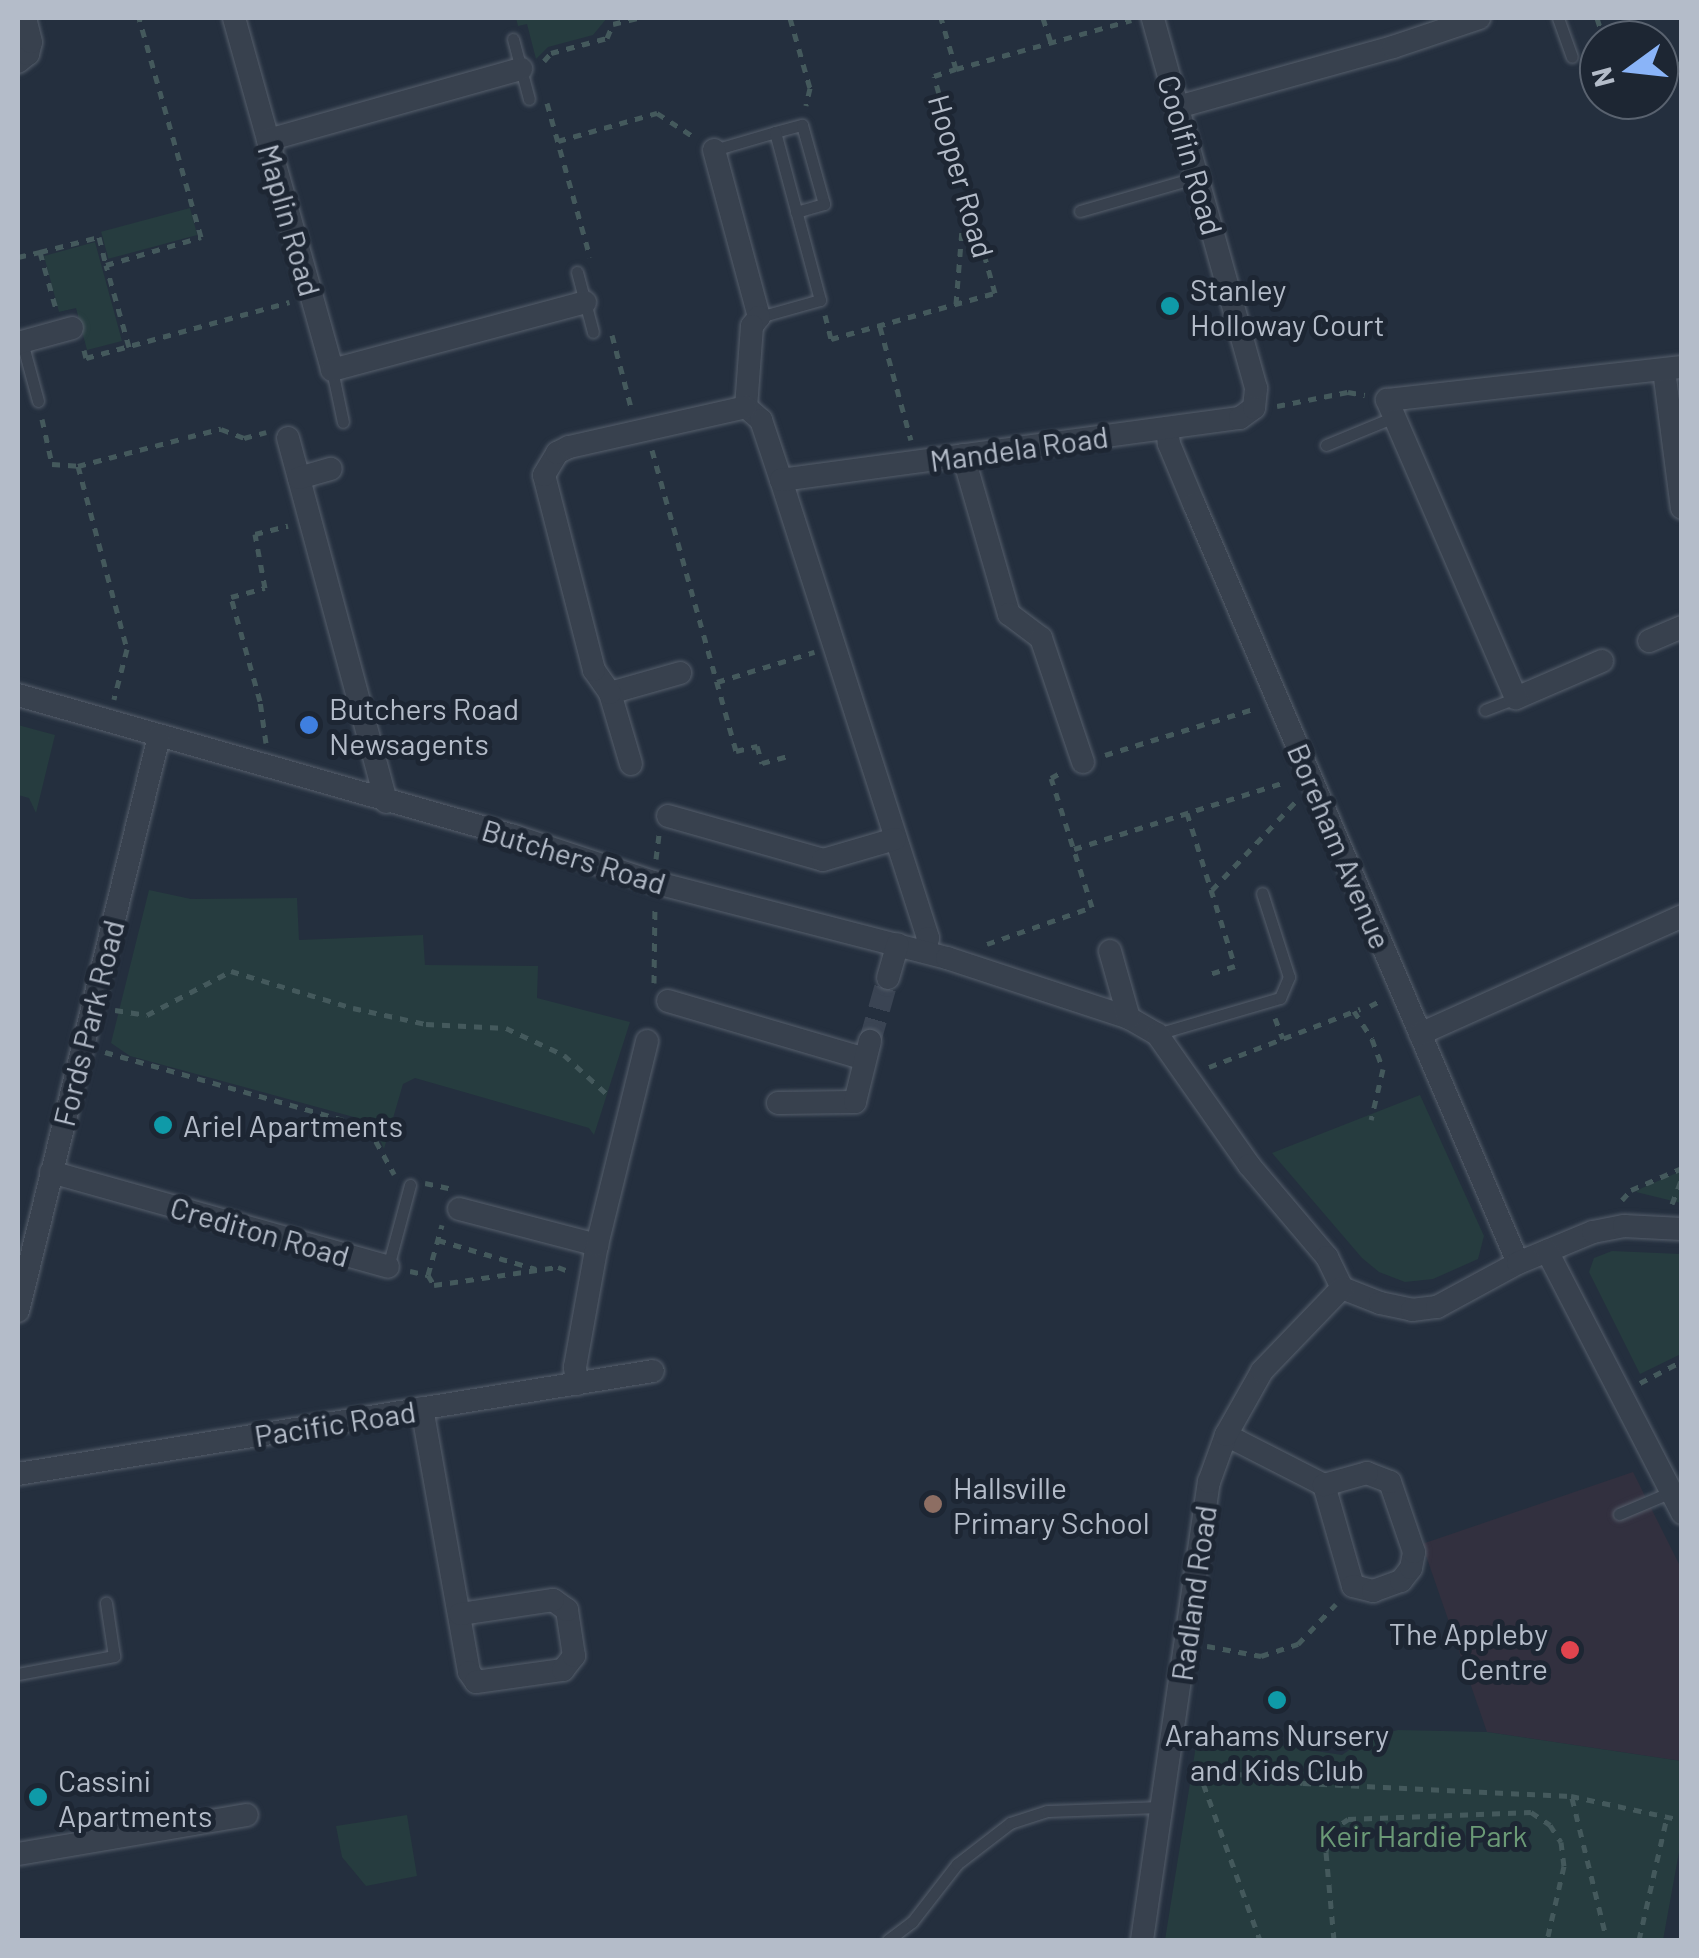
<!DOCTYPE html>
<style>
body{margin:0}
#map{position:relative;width:1699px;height:1958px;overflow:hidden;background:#242f3e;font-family:Barlow,sans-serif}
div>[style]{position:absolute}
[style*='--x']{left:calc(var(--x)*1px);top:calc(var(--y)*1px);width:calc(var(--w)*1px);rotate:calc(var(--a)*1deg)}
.medical>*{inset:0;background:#32303f}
.green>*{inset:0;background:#263c3f;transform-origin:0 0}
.minor-tunnel>*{height:22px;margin-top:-11px;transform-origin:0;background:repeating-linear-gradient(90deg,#3a4453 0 22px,transparent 0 33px)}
.path>*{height:5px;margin-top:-2.5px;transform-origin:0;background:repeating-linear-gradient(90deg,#44595c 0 8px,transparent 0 16px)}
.roads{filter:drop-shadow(0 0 2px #565f6c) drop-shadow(0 0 2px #565f6c)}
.service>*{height:11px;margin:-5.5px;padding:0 5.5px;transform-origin:5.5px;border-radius:5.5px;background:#38414e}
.minor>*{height:22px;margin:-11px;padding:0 11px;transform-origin:11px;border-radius:11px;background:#38414e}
.dots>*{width:28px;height:28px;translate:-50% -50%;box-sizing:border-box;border:5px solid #1d2633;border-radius:50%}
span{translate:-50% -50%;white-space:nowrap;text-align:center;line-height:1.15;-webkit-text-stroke:10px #1d2633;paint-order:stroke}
.street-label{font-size:30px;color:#b4bcc9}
.poi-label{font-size:30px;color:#b4bcc9}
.left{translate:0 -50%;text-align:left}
.right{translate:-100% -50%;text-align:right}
.park-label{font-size:30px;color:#6b9a76}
.frame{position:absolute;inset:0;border:20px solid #b4bcc9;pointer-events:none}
.north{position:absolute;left:1579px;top:20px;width:100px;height:100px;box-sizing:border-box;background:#1d2633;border:2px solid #59626f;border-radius:50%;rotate:255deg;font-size:28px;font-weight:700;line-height:40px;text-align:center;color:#b4bcc9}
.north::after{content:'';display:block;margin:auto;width:35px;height:45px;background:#8ab4f8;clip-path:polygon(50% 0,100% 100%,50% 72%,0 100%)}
</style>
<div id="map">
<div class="medical">
<div style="clip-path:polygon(1633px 1472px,1681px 1568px,1681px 1761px,1487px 1732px,1422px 1544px)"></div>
</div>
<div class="green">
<div style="clip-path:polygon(516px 18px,607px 18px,593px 35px,548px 47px,536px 59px,527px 24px,518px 26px)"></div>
<div style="left:190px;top:208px;width:28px;height:92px;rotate:75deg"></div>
<div style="clip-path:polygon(95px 242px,122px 341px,87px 350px,76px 308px,59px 312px,44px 256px)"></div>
<div style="clip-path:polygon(18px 725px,55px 735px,36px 813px,29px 798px,18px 795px)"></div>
<div style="clip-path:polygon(149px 890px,191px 899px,297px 898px,299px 940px,423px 935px,425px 965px,538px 966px,537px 998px,630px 1022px,594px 1135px,589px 1128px,415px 1078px,403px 1084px,384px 1149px,372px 1122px,130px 1056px,111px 1043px)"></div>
<div style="clip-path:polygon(1420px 1095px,1484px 1236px,1478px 1259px,1433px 1279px,1405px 1282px,1379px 1272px,1362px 1258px,1272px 1153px)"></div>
<div style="clip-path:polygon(1681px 1171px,1681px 1203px,1636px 1192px,1642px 1188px)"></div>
<div style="clip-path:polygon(1612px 1251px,1681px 1254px,1681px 1354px,1640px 1374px,1589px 1272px,1594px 1258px)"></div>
<div style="clip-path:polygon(1398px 1730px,1487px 1732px,1681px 1761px,1681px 1841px,1663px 1940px,1165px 1940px,1198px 1733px,1342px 1755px,1365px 1739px)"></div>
<div style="clip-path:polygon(407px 1815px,417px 1876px,366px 1886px,342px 1857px,336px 1826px)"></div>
</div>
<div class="minor-tunnel">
<div style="--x:870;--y:1041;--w:66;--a:-74.1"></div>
</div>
<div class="path">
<div style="--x:790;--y:18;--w:73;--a:74.1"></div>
<div style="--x:810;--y:88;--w:18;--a:103"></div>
<div style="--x:1043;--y:18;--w:25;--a:72"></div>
<div style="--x:1597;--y:18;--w:23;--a:72"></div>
<div style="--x:544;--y:61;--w:11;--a:-49"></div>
<div style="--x:551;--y:53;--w:58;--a:-15"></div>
<div style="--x:607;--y:38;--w:15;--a:-67"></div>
<div style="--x:613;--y:24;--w:25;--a:-14"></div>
<div style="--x:956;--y:69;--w:182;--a:-15.6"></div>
<div style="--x:1659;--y:70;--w:24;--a:-17"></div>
<div style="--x:547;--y:103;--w:160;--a:74.4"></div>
<div style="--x:558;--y:141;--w:103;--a:-15.8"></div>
<div style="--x:657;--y:113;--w:44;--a:33"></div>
<div style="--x:40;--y:252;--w:61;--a:-14.3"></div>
<div style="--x:99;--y:237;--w:29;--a:76"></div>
<div style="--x:18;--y:257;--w:23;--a:-13"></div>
<div style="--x:40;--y:252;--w:59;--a:74.3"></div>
<div style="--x:956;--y:304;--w:112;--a:-85.4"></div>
<div style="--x:825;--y:315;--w:25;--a:76"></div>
<div style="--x:831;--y:339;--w:170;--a:-15.7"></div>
<div style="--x:995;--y:293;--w:225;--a:-105.7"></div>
<div style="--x:934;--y:76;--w:23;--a:-18"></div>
<div style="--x:956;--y:69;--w:53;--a:-106.4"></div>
<div style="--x:880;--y:327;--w:117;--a:74.7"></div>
<div style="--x:612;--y:335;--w:79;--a:75.3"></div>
<div style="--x:129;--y:347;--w:85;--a:-105.7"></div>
<div style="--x:106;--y:265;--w:99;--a:-16.4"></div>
<div style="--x:201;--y:237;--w:228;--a:-105.8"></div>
<div style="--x:84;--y:350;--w:8;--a:76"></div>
<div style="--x:86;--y:358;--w:211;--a:-15.4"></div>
<div style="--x:1277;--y:406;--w:72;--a:-11.2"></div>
<div style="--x:1348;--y:392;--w:17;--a:10"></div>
<div style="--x:42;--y:419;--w:46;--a:77.5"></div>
<div style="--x:52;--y:464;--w:26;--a:4"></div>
<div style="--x:78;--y:466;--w:106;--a:-14.7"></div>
<div style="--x:188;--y:437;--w:34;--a:-14"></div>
<div style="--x:221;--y:429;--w:25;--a:21"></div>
<div style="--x:244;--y:438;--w:23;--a:-15"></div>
<div style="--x:652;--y:450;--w:313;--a:74.4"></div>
<div style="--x:736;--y:751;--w:22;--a:-13"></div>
<div style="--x:757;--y:746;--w:18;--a:74"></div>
<div style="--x:762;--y:763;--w:30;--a:-15"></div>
<div style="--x:78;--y:466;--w:189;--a:75"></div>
<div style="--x:127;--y:649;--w:52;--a:104.6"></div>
<div style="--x:717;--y:682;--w:102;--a:-17.2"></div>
<div style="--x:266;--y:743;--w:42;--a:-98.1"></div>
<div style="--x:260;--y:701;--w:108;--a:-105.6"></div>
<div style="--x:231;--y:597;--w:35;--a:-15"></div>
<div style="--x:265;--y:588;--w:55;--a:-100.5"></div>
<div style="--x:255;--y:534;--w:34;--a:-14"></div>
<div style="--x:1105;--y:755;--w:159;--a:-17.2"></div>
<div style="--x:1187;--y:813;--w:160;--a:72.6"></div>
<div style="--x:1235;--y:966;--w:29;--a:162"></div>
<div style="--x:1074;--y:849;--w:221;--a:-17.6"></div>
<div style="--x:656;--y:859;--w:24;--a:-83"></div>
<div style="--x:1212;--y:890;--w:124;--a:-46.6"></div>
<div style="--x:987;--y:944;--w:111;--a:-19.4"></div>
<div style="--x:1092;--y:907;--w:135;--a:-107.6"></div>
<div style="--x:1051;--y:778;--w:13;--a:-29"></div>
<div style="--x:654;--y:983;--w:79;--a:-89.3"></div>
<div style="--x:1370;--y:1006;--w:11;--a:-27"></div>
<div style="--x:115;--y:1010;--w:32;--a:9"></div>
<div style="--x:147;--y:1015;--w:95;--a:-27.6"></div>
<div style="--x:231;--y:971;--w:127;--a:16.9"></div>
<div style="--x:353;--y:1008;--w:75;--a:12.4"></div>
<div style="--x:426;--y:1024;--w:80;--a:2.9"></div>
<div style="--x:506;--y:1028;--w:64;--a:25"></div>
<div style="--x:564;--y:1055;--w:61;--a:42.3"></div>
<div style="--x:1354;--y:1011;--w:33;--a:57"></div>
<div style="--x:1372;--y:1039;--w:32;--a:70"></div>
<div style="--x:1383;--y:1069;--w:52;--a:103.2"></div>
<div style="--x:1275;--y:1018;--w:22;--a:69"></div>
<div style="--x:105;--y:1052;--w:273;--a:15.9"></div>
<div style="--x:368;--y:1127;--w:54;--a:61"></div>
<div style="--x:1209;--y:1067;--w:162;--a:-21"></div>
<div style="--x:425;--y:1183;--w:25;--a:12"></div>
<div style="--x:1622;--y:1200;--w:13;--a:-48"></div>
<div style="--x:1631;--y:1190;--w:56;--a:-23.3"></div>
<div style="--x:1672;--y:1204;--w:28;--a:-69"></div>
<div style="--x:438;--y:1240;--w:102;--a:16.5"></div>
<div style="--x:410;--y:1271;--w:18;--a:13"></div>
<div style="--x:428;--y:1275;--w:12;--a:59"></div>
<div style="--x:434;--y:1285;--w:125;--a:-8.3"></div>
<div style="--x:558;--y:1267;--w:14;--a:21"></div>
<div style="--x:428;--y:1275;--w:52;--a:-74.4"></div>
<div style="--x:1679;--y:1311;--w:3;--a:0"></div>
<div style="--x:1640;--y:1383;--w:47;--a:-27.6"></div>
<div style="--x:1207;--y:1646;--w:55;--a:10.5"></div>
<div style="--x:1261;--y:1656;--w:39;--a:-18"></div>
<div style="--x:1298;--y:1644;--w:55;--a:-46.5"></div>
<div style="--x:1189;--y:1767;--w:115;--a:8"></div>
<div style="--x:1303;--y:1783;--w:268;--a:2.8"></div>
<div style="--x:1571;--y:1796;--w:114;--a:12.2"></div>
<div style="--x:1198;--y:1769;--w:182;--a:70.1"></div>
<div style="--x:1572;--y:1798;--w:146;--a:76.2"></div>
<div style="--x:1334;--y:1940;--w:88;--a:-95.2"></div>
<div style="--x:1326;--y:1852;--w:20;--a:-81"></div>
<div style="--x:1329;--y:1832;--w:23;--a:-34"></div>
<div style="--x:1348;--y:1819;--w:183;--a:-2.2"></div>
<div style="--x:1531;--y:1812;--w:23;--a:34"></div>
<div style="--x:1550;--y:1825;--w:20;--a:57"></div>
<div style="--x:1561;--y:1842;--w:24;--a:83"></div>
<div style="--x:1564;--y:1866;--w:76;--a:102.9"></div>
<div style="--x:1639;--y:1940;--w:126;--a:-77.2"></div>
</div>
<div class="roads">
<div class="service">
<div style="--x:1558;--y:18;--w:41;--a:70.3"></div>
<div style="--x:513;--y:39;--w:62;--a:75.1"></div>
<div style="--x:775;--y:132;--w:28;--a:-15"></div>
<div style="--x:802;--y:125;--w:82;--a:74.4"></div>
<div style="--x:824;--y:204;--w:29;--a:164"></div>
<div style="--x:714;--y:150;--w:64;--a:-16.4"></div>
<div style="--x:775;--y:132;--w:174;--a:75"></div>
<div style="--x:820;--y:300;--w:63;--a:164.4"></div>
<div style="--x:1080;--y:211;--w:123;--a:-16.1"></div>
<div style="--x:577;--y:272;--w:62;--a:75.1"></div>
<div style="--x:22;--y:342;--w:61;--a:74.8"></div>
<div style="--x:332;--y:370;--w:53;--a:78.1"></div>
<div style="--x:1326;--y:445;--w:74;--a:-22.4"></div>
<div style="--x:1485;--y:710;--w:33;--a:-21"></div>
<div style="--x:1157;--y:1034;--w:128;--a:-16.3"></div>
<div style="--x:1280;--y:998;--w:23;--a:-67"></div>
<div style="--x:1289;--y:977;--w:88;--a:-107.8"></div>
<div style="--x:388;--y:1267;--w:85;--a:-75"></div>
<div style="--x:1619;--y:1514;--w:56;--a:-22.9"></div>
<div style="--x:18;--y:1674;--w:98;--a:-10.6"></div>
<div style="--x:114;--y:1656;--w:54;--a:-98.6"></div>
<div style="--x:888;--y:1940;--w:30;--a:-37"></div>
<div style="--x:912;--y:1922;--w:73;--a:-52.2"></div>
<div style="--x:957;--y:1864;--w:67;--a:-37.7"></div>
<div style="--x:1010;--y:1823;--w:39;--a:-18"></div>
<div style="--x:1047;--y:1811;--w:115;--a:-2"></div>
</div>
<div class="minor">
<div style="--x:234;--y:18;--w:365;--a:74.4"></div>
<div style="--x:332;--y:370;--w:262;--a:-15"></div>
<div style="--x:18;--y:62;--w:13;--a:-39"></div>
<div style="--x:28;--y:54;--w:12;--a:-76"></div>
<div style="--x:31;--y:42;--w:25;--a:-104"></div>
<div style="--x:1178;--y:107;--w:223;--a:-15.6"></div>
<div style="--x:1393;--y:47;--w:91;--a:-18.6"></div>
<div style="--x:268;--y:140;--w:263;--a:-15.7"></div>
<div style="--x:714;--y:150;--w:173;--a:74.9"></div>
<div style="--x:759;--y:317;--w:11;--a:128"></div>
<div style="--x:752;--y:326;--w:81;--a:94.2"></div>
<div style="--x:746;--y:407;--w:20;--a:41"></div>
<div style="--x:761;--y:420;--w:63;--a:71.6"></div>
<div style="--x:781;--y:480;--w:481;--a:72.2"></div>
<div style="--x:928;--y:938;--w:14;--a:102"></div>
<div style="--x:18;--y:343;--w:56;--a:-15.5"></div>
<div style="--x:1664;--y:370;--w:139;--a:82.6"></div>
<div style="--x:1167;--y:428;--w:16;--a:83"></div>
<div style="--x:1169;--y:444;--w:65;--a:67.4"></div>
<div style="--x:1194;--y:504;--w:825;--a:66.88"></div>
<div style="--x:288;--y:438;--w:377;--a:74.9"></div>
<div style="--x:963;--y:455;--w:166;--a:73.9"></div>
<div style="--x:1009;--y:614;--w:40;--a:37"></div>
<div style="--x:1041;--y:638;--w:131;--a:71.3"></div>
<div style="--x:299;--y:478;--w:33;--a:-16"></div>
<div style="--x:781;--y:480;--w:463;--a:-7.7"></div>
<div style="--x:1240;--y:418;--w:17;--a:-36"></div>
<div style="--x:1254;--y:408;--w:20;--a:-84"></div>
<div style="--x:1256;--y:388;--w:384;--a:-105.6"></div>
<div style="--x:1649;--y:641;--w:36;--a:-23"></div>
<div style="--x:1602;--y:661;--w:94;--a:156.7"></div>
<div style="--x:1516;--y:698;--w:325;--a:-113.4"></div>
<div style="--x:1387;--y:400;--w:297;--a:-6.4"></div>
<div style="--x:610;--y:693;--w:73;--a:-15.9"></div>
<div style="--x:18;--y:695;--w:516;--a:15.87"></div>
<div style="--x:514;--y:836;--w:146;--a:18.3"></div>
<div style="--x:653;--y:882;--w:304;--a:14.5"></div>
<div style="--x:947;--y:958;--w:192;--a:18.2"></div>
<div style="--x:1129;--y:1018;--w:32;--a:30"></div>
<div style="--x:1157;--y:1034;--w:160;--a:54.9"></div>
<div style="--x:1249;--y:1165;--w:121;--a:49.7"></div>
<div style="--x:1327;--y:1257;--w:34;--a:64"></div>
<div style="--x:1342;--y:1288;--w:41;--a:21.5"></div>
<div style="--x:1380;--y:1303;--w:33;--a:12"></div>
<div style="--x:1412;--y:1310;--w:25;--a:-7"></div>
<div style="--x:1437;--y:1307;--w:92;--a:-28.5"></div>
<div style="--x:1518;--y:1263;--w:81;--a:-22.5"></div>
<div style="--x:1593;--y:1232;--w:32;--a:-11"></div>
<div style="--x:1624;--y:1226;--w:58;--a:3"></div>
<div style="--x:631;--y:764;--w:74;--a:-106.5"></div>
<div style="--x:610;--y:693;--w:28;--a:-125"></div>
<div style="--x:594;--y:670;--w:201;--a:-104.4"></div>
<div style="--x:544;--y:475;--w:26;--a:-59"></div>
<div style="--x:557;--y:453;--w:13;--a:-27"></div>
<div style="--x:569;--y:447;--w:181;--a:-12.7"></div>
<div style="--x:668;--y:816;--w:161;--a:15.8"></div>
<div style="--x:823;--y:860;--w:75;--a:-16.3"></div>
<div style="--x:1110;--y:951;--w:70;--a:74.2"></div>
<div style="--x:888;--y:978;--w:35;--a:-74"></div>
<div style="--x:668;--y:1001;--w:205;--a:16.4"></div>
<div style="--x:1420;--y:1034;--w:287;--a:-24.2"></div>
<div style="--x:778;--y:1103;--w:77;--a:-0.7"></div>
<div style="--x:855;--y:1102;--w:63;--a:-76.2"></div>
<div style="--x:51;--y:1172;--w:350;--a:15.7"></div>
<div style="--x:459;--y:1209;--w:143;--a:14.6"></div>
<div style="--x:1547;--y:1251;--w:295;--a:62.7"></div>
<div style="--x:18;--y:1311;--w:592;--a:-76.22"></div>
<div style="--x:577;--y:1384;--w:17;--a:-97"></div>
<div style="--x:575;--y:1367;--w:124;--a:-79.8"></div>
<div style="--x:597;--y:1245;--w:210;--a:-76.2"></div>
<div style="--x:422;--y:1408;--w:268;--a:79.9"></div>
<div style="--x:469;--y:1672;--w:12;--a:55"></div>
<div style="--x:476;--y:1682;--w:88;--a:-7.9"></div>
<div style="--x:563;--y:1670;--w:18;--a:-52"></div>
<div style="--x:574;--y:1656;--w:47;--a:-98.7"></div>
<div style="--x:567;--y:1610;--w:17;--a:-144"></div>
<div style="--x:553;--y:1600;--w:94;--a:171.4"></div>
<div style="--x:1226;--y:1435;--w:110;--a:27"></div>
<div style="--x:1324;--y:1485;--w:105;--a:74"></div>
<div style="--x:1353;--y:1586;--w:21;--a:14"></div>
<div style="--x:1373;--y:1591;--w:30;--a:-20"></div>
<div style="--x:1401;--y:1581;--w:16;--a:-52"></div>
<div style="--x:1411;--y:1568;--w:16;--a:-79"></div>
<div style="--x:1414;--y:1552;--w:74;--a:-108.9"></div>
<div style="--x:1390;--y:1482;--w:25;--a:-159"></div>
<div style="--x:1367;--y:1473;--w:45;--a:164.4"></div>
<div style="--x:18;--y:1474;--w:643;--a:-9.21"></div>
<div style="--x:18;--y:1854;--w:232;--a:-9.7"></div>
<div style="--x:1142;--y:1940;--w:463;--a:-81.7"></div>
<div style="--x:1209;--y:1482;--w:50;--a:-70.1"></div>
<div style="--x:1226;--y:1435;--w:73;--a:-60.6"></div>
<div style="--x:1262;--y:1371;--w:115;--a:-46.1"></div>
</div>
</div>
<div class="dots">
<div style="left:1170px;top:306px;background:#0f9aa8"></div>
<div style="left:309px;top:725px;background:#3f7fe0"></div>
<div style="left:163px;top:1125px;background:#0f9aa8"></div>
<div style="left:933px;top:1504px;background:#8d6e63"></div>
<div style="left:1570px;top:1650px;background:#e0444e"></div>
<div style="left:1277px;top:1700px;background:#0f9aa8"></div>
<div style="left:38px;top:1797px;background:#0f9aa8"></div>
</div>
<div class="street-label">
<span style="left:1191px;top:155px;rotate:74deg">Coolfin Road</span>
<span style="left:962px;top:176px;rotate:74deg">Hooper Road</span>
<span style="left:290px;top:220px;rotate:74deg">Maplin Road</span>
<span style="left:1019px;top:448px;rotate:-8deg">Mandela Road</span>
<span style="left:1340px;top:846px;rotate:67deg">Boreham Avenue</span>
<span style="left:574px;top:856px;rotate:17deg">Butchers Road</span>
<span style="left:88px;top:1023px;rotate:-76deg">Fords Park Road</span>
<span style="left:260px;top:1231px;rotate:16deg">Crediton Road</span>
<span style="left:335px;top:1423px;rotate:-9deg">Pacific Road</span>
<span style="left:1193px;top:1593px;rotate:-82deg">Radland Road</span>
</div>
<div class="poi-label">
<span class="left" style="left:1190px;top:306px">Stanley<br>Holloway Court</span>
<span class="left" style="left:329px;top:725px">Butchers Road<br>Newsagents</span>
<span class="left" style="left:183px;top:1125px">Ariel Apartments</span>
<span class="left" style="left:953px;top:1504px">Hallsville<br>Primary School</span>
<span class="right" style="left:1548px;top:1650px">The Appleby<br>Centre</span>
<span style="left:1277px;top:1751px">Arahams Nursery<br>and Kids Club</span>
<span class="left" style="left:58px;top:1797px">Cassini<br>Apartments</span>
</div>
<div class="park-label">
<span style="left:1423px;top:1835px">Keir Hardie Park</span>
</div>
<div class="frame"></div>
<div class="north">N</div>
</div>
